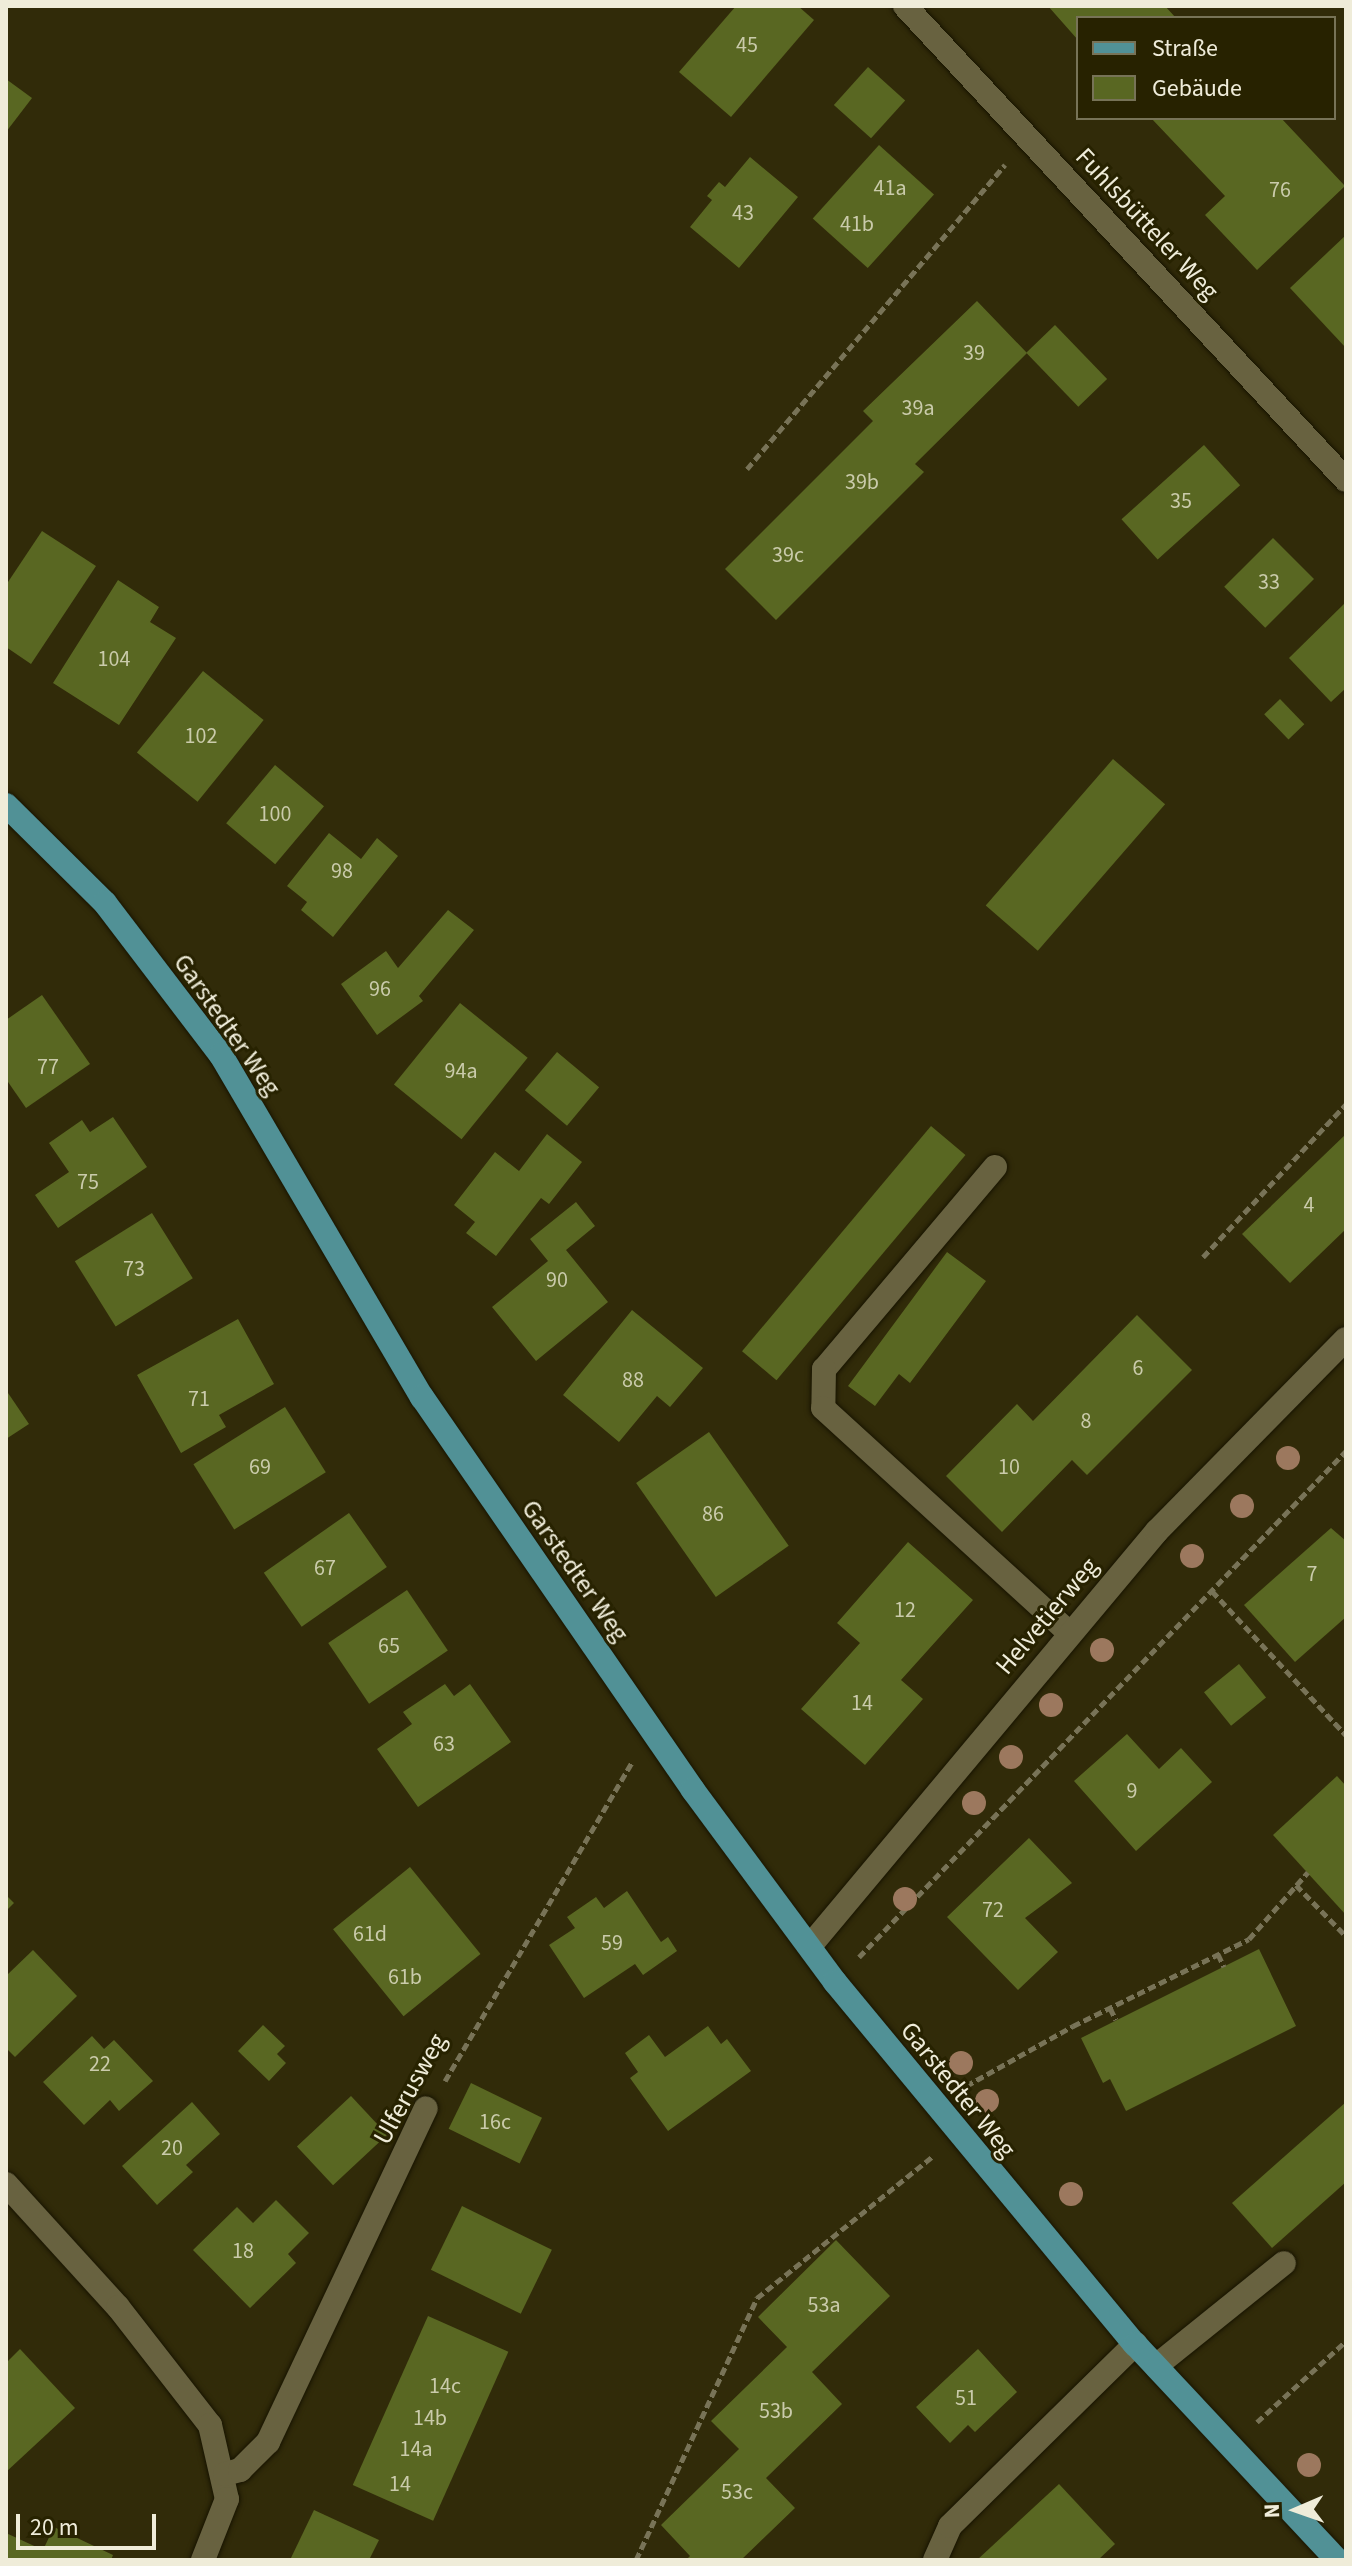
<!DOCTYPE html>
<meta charset="utf-8">
<style>
body{margin:0}
#map{position:relative;width:1352px;height:2566px;overflow:hidden;background:#312b09;font-family:"Source Sans 3",sans-serif}
div>[style]{position:absolute}
[style*='--x']{left:calc(var(--x)*1px);top:calc(var(--y)*1px);width:calc(var(--w)*1px);rotate:calc(var(--a)*1deg)}
.building>*{inset:0;background:#596722;transform-origin:0 0}
.path>*{height:5px;margin-top:-2.5px;transform-origin:0;background:repeating-linear-gradient(90deg,#787357 0 8px,transparent 0 12px)}
.roads{filter:drop-shadow(0 0 2px #181400) drop-shadow(0 0 2px #181400)}
.minor>*{height:24px;margin:-12px;padding:0 12px;transform-origin:12px;border-radius:12px;background:#686240}
.major>*{height:24px;margin:-12px;padding:0 12px;transform-origin:12px;border-radius:12px;background:#519196}
.trees>*{width:24px;height:24px;margin:-12px;border-radius:50%;background:#9c785e}
span{translate:-50% -50%;white-space:nowrap;text-align:center;line-height:1.15;-webkit-text-stroke:6px #272200;paint-order:stroke}
.number-label{font-size:22px;color:#cacbab}
.number-label span{-webkit-text-stroke-width:0}
.street-label{font-size:26px;color:#efecd9}
.frame{position:absolute;inset:0;border:8px solid #efecd9;pointer-events:none}
.legend{position:absolute;left:1076px;top:16px;width:260px;height:104px;box-sizing:border-box;background:#272200;border:2px solid #777357;margin:0;padding:10px 14px;list-style:none;font-size:24px;color:#efecd9}
.legend li{display:flex;align-items:center;gap:16px;height:40px}
.legend b{width:40px;border:2px solid #777357}
.north{position:absolute;left:1256px;top:2470px;width:80px;height:80px;-webkit-text-stroke:6px #272200;paint-order:stroke;rotate:268deg;font-size:22px;font-weight:700;line-height:32px;text-align:center;color:#efecd9}
.north::after{content:'';display:block;margin:auto;width:28px;height:36px;background:#efecd9;clip-path:polygon(50% 0,100% 100%,50% 72%,0 100%)}
.scale{position:absolute;left:16px;top:2514px;width:140px;height:36px;box-sizing:border-box;border:4px solid #efecd9;border-top:0;padding-left:10px;font-size:24px;line-height:28px;white-space:nowrap;color:#efecd9;-webkit-text-stroke:6px #272200;paint-order:stroke}
</style>
<div id="map">
<div class="building">
<div style="clip-path:polygon(736px 6px,798px 6px,814px 20px,731px 117px,679px 72px)"></div>
<div style="clip-path:polygon(1048px 6px,1165px 6px,1176px 18px,1078px 18px,1078px 40px)"></div>
<div style="left:868px;top:67px;width:50px;height:51px;rotate:42deg"></div>
<div style="clip-path:polygon(6px 79px,32px 98px,6px 132px)"></div>
<div style="clip-path:polygon(1151px 118px,1281px 118px,1345px 186px,1257px 270px,1205px 215px,1225px 196px)"></div>
<div style="left:879px;top:145px;width:74px;height:99px;rotate:42deg"></div>
<div style="clip-path:polygon(750px 157px,798px 197px,739px 268px,690px 227px,712px 200px,707px 196px,719px 182px,725px 187px)"></div>
<div style="clip-path:polygon(1346px 235px,1346px 348px,1290px 288px)"></div>
<div style="clip-path:polygon(977px 301px,1027px 353px,915px 464px,924px 472px,776px 620px,725px 569px,873px 421px,863px 411px)"></div>
<div style="left:1055px;top:325px;width:75px;height:40px;rotate:46deg"></div>
<div style="left:1204px;top:445px;width:54px;height:111px;rotate:48deg"></div>
<div style="clip-path:polygon(42px 531px,96px 566px,31px 664px,6px 647px,6px 585px)"></div>
<div style="left:1273px;top:538px;width:58px;height:69px;rotate:45deg"></div>
<div style="clip-path:polygon(118px 580px,159px 607px,150px 622px,176px 638px,119px 725px,53px 683px)"></div>
<div style="clip-path:polygon(1346px 602px,1346px 688px,1331px 702px,1289px 658px)"></div>
<div style="left:203px;top:671px;width:78px;height:105px;rotate:39deg"></div>
<div style="left:1280px;top:699px;width:35px;height:22px;rotate:46deg"></div>
<div style="left:1113px;top:759px;width:69px;height:194px;rotate:41deg"></div>
<div style="left:275px;top:765px;width:64px;height:76px;rotate:40deg"></div>
<div style="clip-path:polygon(329px 833px,361px 859px,377px 838px,398px 856px,333px 937px,301px 910px,307px 902px,287px 886px)"></div>
<div style="clip-path:polygon(448px 910px,474px 930px,419px 996px,423px 1001px,377px 1035px,341px 984px,386px 951px,398px 968px)"></div>
<div style="clip-path:polygon(42px 995px,90px 1064px,26px 1108px,6px 1079px,6px 1020px)"></div>
<div style="left:460px;top:1003px;width:87px;height:105px;rotate:39deg"></div>
<div style="left:557px;top:1052px;width:55px;height:50px;rotate:40deg"></div>
<div style="clip-path:polygon(113px 1117px,147px 1167px,58px 1228px,35px 1195px,69px 1172px,49px 1143px,82px 1120px,90px 1132px)"></div>
<div style="left:931px;top:1126px;width:45px;height:294px;rotate:40deg"></div>
<div style="clip-path:polygon(547px 1134px,582px 1162px,549px 1204px,541px 1198px,496px 1256px,466px 1233px,475px 1222px,454px 1205px,495px 1152px,519px 1171px)"></div>
<div style="clip-path:polygon(1346px 1134px,1346px 1229px,1290px 1283px,1242px 1234px)"></div>
<div style="clip-path:polygon(576px 1202px,595px 1226px,566px 1250px,608px 1302px,536px 1361px,492px 1307px,548px 1261px,530px 1239px)"></div>
<div style="left:152px;top:1213px;width:77px;height:91px;rotate:58deg"></div>
<div style="clip-path:polygon(947px 1252px,986px 1281px,910px 1383px,899px 1374px,875px 1406px,848px 1386px)"></div>
<div style="clip-path:polygon(632px 1310px,703px 1368px,670px 1407px,657px 1396px,619px 1442px,563px 1395px)"></div>
<div style="clip-path:polygon(1137px 1315px,1192px 1370px,1087px 1475px,1072px 1460px,1002px 1532px,946px 1476px,1017px 1404px,1033px 1421px)"></div>
<div style="clip-path:polygon(238px 1319px,274px 1384px,219px 1415px,226px 1427px,181px 1453px,137px 1375px)"></div>
<div style="clip-path:polygon(6px 1390px,29px 1424px,6px 1439px)"></div>
<div style="left:285px;top:1407px;width:77px;height:108px;rotate:58deg"></div>
<div style="left:709px;top:1432px;width:139px;height:89px;rotate:55deg"></div>
<div style="left:349px;top:1513px;width:66px;height:104px;rotate:55deg"></div>
<div style="clip-path:polygon(1331px 1528px,1346px 1541px,1346px 1617px,1295px 1662px,1244px 1605px)"></div>
<div style="clip-path:polygon(908px 1542px,973px 1600px,901px 1680px,923px 1699px,865px 1765px,801px 1709px,860px 1643px,837px 1623px)"></div>
<div style="left:407px;top:1590px;width:73px;height:95px;rotate:56deg"></div>
<div style="left:1239px;top:1664px;width:43px;height:45px;rotate:51deg"></div>
<div style="clip-path:polygon(445px 1684px,454px 1696px,470px 1684px,511px 1742px,418px 1807px,377px 1749px,412px 1724px,403px 1712px)"></div>
<div style="clip-path:polygon(1127px 1734px,1159px 1769px,1181px 1748px,1212px 1782px,1136px 1851px,1074px 1781px)"></div>
<div style="clip-path:polygon(1337px 1776px,1346px 1786px,1346px 1915px,1273px 1835px)"></div>
<div style="clip-path:polygon(1029px 1838px,1072px 1883px,1025px 1918px,1058px 1952px,1018px 1990px,947px 1917px)"></div>
<div style="left:410px;top:1867px;width:112px;height:99px;rotate:51deg"></div>
<div style="clip-path:polygon(627px 1891px,661px 1942px,668px 1937px,677px 1951px,643px 1975px,635px 1964px,584px 1998px,549px 1945px,575px 1928px,567px 1917px,596px 1897px,604px 1908px)"></div>
<div style="clip-path:polygon(6px 1895px,14px 1903px,6px 1911px)"></div>
<div style="clip-path:polygon(1259px 1949px,1296px 2026px,1126px 2111px,1110px 2079px,1103px 2083px,1081px 2038px)"></div>
<div style="clip-path:polygon(33px 1950px,77px 1996px,15px 2057px,6px 2048px,6px 1976px)"></div>
<div style="clip-path:polygon(263px 2025px,285px 2046px,277px 2054px,286px 2063px,269px 2081px,238px 2051px)"></div>
<div style="clip-path:polygon(708px 2026px,721px 2044px,727px 2039px,751px 2071px,668px 2131px,630px 2078px,638px 2072px,625px 2053px,649px 2035px,665px 2057px)"></div>
<div style="clip-path:polygon(92px 2036px,104px 2049px,114px 2040px,153px 2081px,119px 2111px,110px 2100px,84px 2125px,43px 2082px)"></div>
<div style="left:471px;top:2083px;width:79px;height:51px;rotate:26deg"></div>
<div style="left:351px;top:2096px;width:53px;height:74px;rotate:47deg"></div>
<div style="clip-path:polygon(192px 2102px,220px 2134px,186px 2165px,193px 2172px,157px 2205px,122px 2166px)"></div>
<div style="clip-path:polygon(1346px 2102px,1346px 2182px,1272px 2248px,1232px 2203px)"></div>
<div style="clip-path:polygon(276px 2200px,309px 2233px,288px 2254px,296px 2263px,250px 2308px,193px 2250px,237px 2207px,253px 2223px)"></div>
<div style="left:462px;top:2206px;width:100px;height:71px;rotate:26deg"></div>
<div style="clip-path:polygon(836px 2240px,890px 2296px,812px 2372px,842px 2404px,766px 2478px,795px 2508px,741px 2560px,686px 2560px,690px 2556px,661px 2525px,739px 2449px,711px 2421px,787px 2347px,758px 2317px)"></div>
<div style="left:428px;top:2316px;width:88px;height:185px;rotate:24deg"></div>
<div style="clip-path:polygon(20px 2349px,75px 2408px,6px 2472px,6px 2363px)"></div>
<div style="clip-path:polygon(978px 2349px,1017px 2392px,975px 2432px,968px 2425px,950px 2443px,916px 2407px)"></div>
<div style="clip-path:polygon(1059px 2484px,1115px 2544px,1098px 2560px,977px 2560px)"></div>
<div style="clip-path:polygon(314px 2510px,379px 2540px,369px 2560px,290px 2560px)"></div>
<div style="clip-path:polygon(54px 2527px,113px 2555px,111px 2560px,6px 2560px,6px 2533px,43px 2550px)"></div>
</div>
<div class="path">
<div style="--x:747;--y:469;--w:399;--a:-49.7"></div>
<div style="--x:1203;--y:1257;--w:209;--a:-46.9"></div>
<div style="--x:1212;--y:1591;--w:197;--a:47.1"></div>
<div style="--x:1296;--y:1885;--w:71;--a:45.6"></div>
<div style="--x:1218;--y:1954;--w:14;--a:65"></div>
<div style="--x:859;--y:1957;--w:702;--a:-46.1"></div>
<div style="--x:1110;--y:2008;--w:13;--a:63"></div>
<div style="--x:445;--y:2081;--w:370;--a:-59.6"></div>
<div style="--x:966;--y:2086;--w:123;--a:-29.3"></div>
<div style="--x:1073;--y:2026;--w:196;--a:-26.3"></div>
<div style="--x:1249;--y:1939;--w:89;--a:-48.6"></div>
<div style="--x:1257;--y:2422;--w:120;--a:-42.3"></div>
<div style="--x:636;--y:2560;--w:289;--a:-65.2"></div>
<div style="--x:757;--y:2298;--w:226;--a:-38.9"></div>
</div>
<div class="roads">
<div class="minor">
<div style="--x:905;--y:6;--w:647;--a:47.07"></div>
<div style="--x:995;--y:1167;--w:265;--a:130.2"></div>
<div style="--x:824;--y:1369;--w:39;--a:91"></div>
<div style="--x:823;--y:1408;--w:332;--a:42.4"></div>
<div style="--x:810;--y:1946;--w:541;--a:-50.1"></div>
<div style="--x:1157;--y:1531;--w:269;--a:-45.5"></div>
<div style="--x:6;--y:2184;--w:166;--a:47.7"></div>
<div style="--x:118;--y:2307;--w:150;--a:52.1"></div>
<div style="--x:210;--y:2425;--w:76;--a:77.1"></div>
<div style="--x:227;--y:2499;--w:66;--a:111.5"></div>
<div style="--x:1156;--y:2366;--w:164;--a:-38.8"></div>
<div style="--x:225;--y:2474;--w:16;--a:-15"></div>
<div style="--x:240;--y:2470;--w:40;--a:-45"></div>
<div style="--x:268;--y:2442;--w:369;--a:-64.7"></div>
<div style="--x:935;--y:2560;--w:37;--a:-66"></div>
<div style="--x:950;--y:2526;--w:260;--a:-44.5"></div>
</div>
<div class="major">
<div style="--x:6;--y:805;--w:139;--a:44.7"></div>
<div style="--x:105;--y:903;--w:191;--a:52.7"></div>
<div style="--x:221;--y:1055;--w:397;--a:59.6"></div>
<div style="--x:422;--y:1397;--w:477;--a:55.4"></div>
<div style="--x:693;--y:1790;--w:239;--a:53.5"></div>
<div style="--x:835;--y:1982;--w:470;--a:50.4"></div>
<div style="--x:1135;--y:2344;--w:296;--a:46.9"></div>
</div>
</div>
<div class="trees">
<div style="left:1288px;top:1458px"></div>
<div style="left:1242px;top:1506px"></div>
<div style="left:1192px;top:1556px"></div>
<div style="left:1102px;top:1650px"></div>
<div style="left:1051px;top:1705px"></div>
<div style="left:1011px;top:1757px"></div>
<div style="left:974px;top:1803px"></div>
<div style="left:905px;top:1899px"></div>
<div style="left:961px;top:2063px"></div>
<div style="left:987px;top:2101px"></div>
<div style="left:1071px;top:2194px"></div>
<div style="left:1309px;top:2465px"></div>
</div>
<div class="number-label">
<span style="left:747px;top:46px">45</span>
<span style="left:890px;top:189px">41a</span>
<span style="left:1280px;top:191px">76</span>
<span style="left:743px;top:214px">43</span>
<span style="left:857px;top:225px">41b</span>
<span style="left:974px;top:354px">39</span>
<span style="left:918px;top:409px">39a</span>
<span style="left:862px;top:483px">39b</span>
<span style="left:1181px;top:502px">35</span>
<span style="left:788px;top:556px">39c</span>
<span style="left:1269px;top:583px">33</span>
<span style="left:114px;top:660px">104</span>
<span style="left:201px;top:737px">102</span>
<span style="left:275px;top:815px">100</span>
<span style="left:342px;top:872px">98</span>
<span style="left:380px;top:990px">96</span>
<span style="left:48px;top:1068px">77</span>
<span style="left:461px;top:1072px">94a</span>
<span style="left:88px;top:1183px">75</span>
<span style="left:1309px;top:1206px">4</span>
<span style="left:134px;top:1270px">73</span>
<span style="left:557px;top:1281px">90</span>
<span style="left:1138px;top:1369px">6</span>
<span style="left:633px;top:1381px">88</span>
<span style="left:199px;top:1400px">71</span>
<span style="left:1086px;top:1422px">8</span>
<span style="left:260px;top:1468px">69</span>
<span style="left:1009px;top:1468px">10</span>
<span style="left:713px;top:1515px">86</span>
<span style="left:325px;top:1569px">67</span>
<span style="left:1312px;top:1575px">7</span>
<span style="left:905px;top:1611px">12</span>
<span style="left:389px;top:1647px">65</span>
<span style="left:862px;top:1704px">14</span>
<span style="left:444px;top:1745px">63</span>
<span style="left:1132px;top:1792px">9</span>
<span style="left:993px;top:1911px">72</span>
<span style="left:370px;top:1935px">61d</span>
<span style="left:612px;top:1944px">59</span>
<span style="left:405px;top:1978px">61b</span>
<span style="left:100px;top:2065px">22</span>
<span style="left:495px;top:2123px">16c</span>
<span style="left:172px;top:2149px">20</span>
<span style="left:243px;top:2252px">18</span>
<span style="left:824px;top:2306px">53a</span>
<span style="left:445px;top:2387px">14c</span>
<span style="left:966px;top:2399px">51</span>
<span style="left:776px;top:2412px">53b</span>
<span style="left:430px;top:2419px">14b</span>
<span style="left:416px;top:2450px">14a</span>
<span style="left:400px;top:2485px">14</span>
<span style="left:737px;top:2493px">53c</span>
</div>
<div class="street-label">
<span style="left:1147px;top:224px;rotate:47deg">Fuhlsbütteler Weg</span>
<span style="left:227px;top:1025px;rotate:55deg">Garstedter Weg</span>
<span style="left:575px;top:1571px;rotate:55deg">Garstedter Weg</span>
<span style="left:1047px;top:1616px;rotate:-50deg">Helvetierweg</span>
<span style="left:410px;top:2089px;rotate:-61deg">Ulferusweg</span>
<span style="left:958px;top:2090px;rotate:51deg">Garstedter Weg</span>
</div>
<div class="frame"></div>
<ul class="legend">
<li><b style="height:10px;background:#519196"></b>Straße</li>
<li><b style="height:22px;background:#596722"></b>Gebäude</li>
</ul>
<div class="north">N</div>
<div class="scale">20 m</div>
</div>
